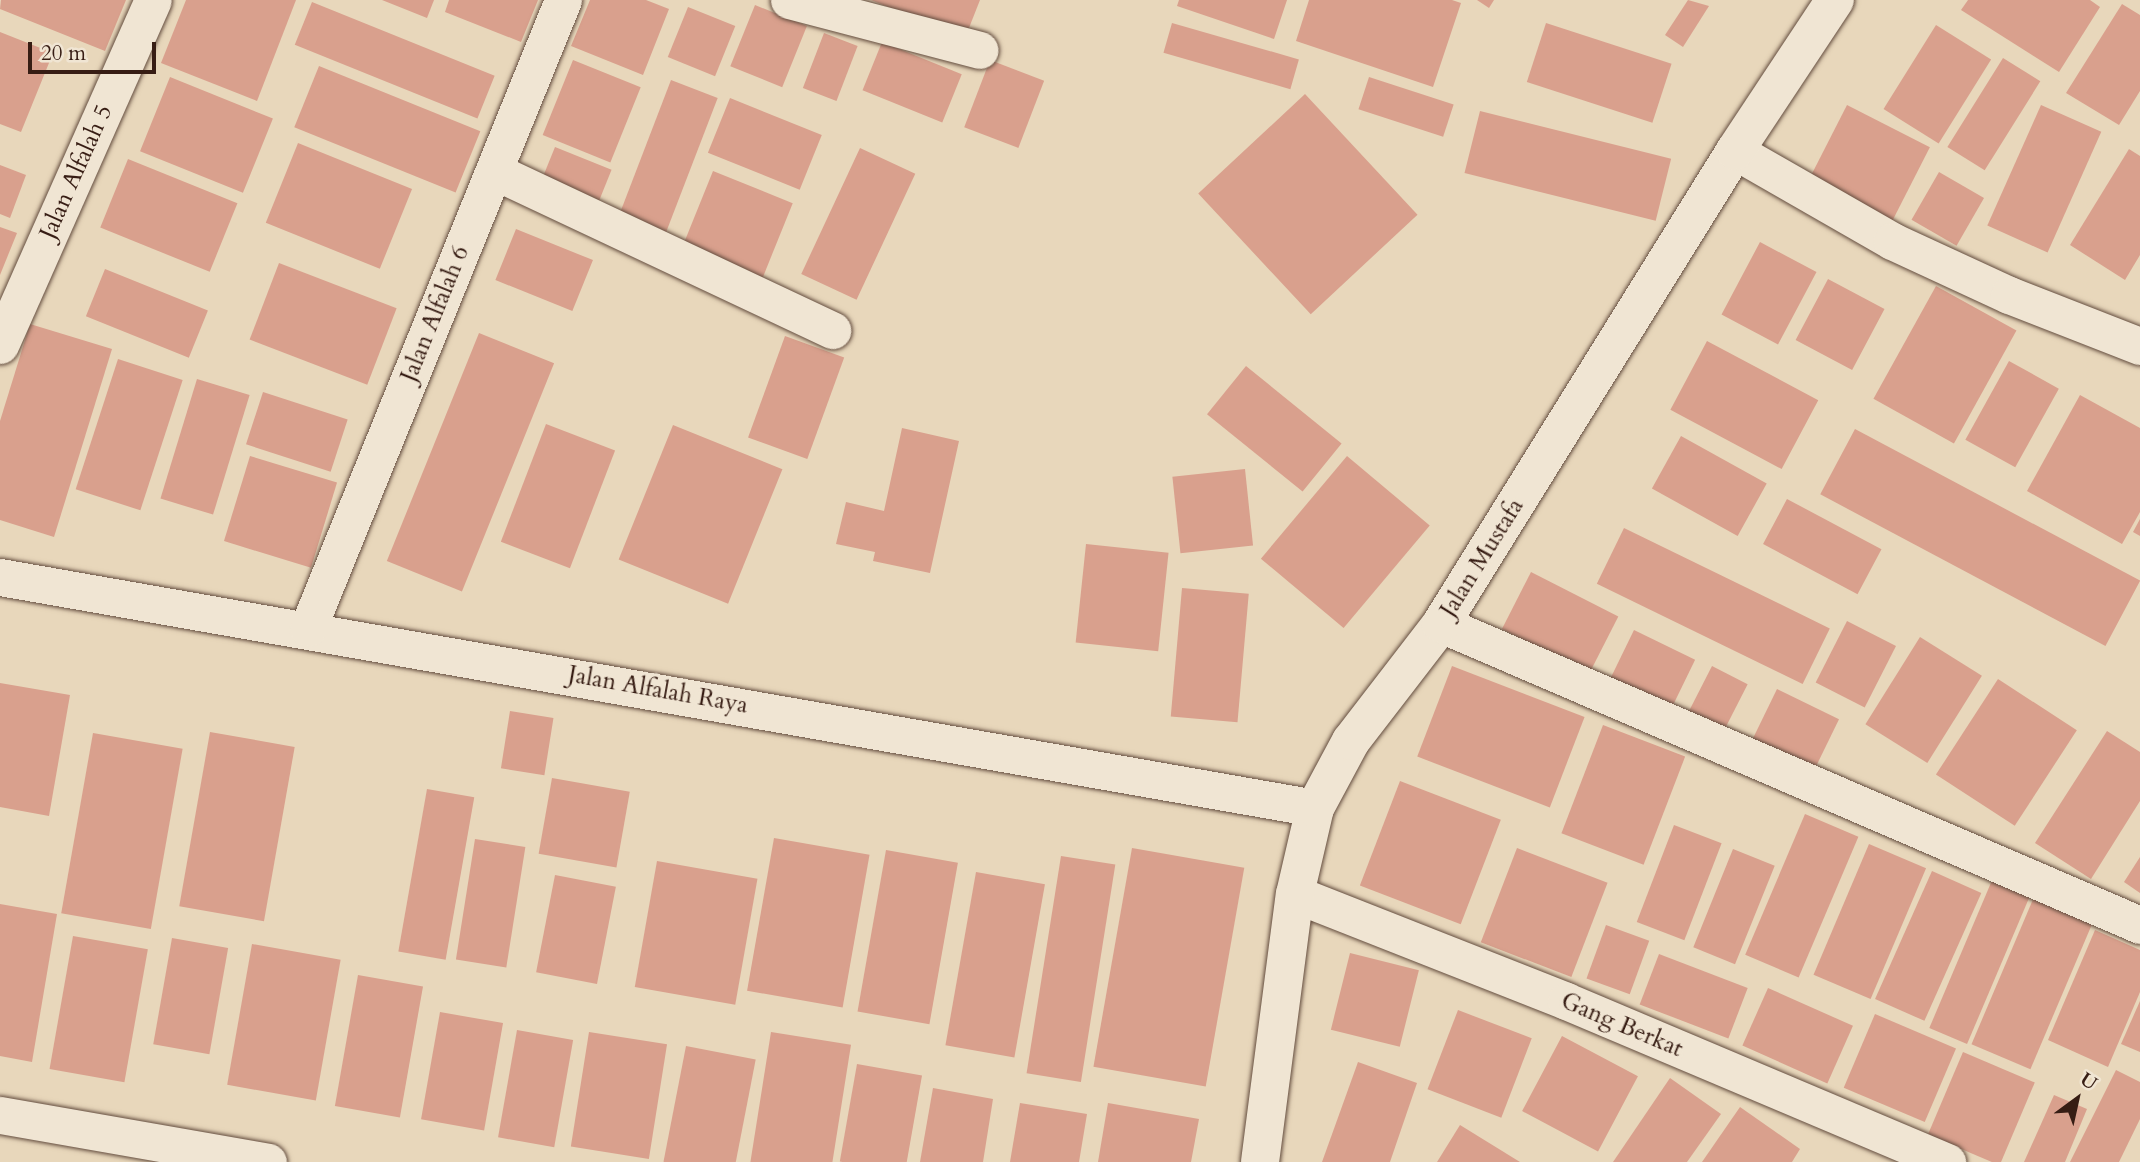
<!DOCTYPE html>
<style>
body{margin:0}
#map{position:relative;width:2140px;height:1162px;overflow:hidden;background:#e8d7bb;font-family:Cardo,serif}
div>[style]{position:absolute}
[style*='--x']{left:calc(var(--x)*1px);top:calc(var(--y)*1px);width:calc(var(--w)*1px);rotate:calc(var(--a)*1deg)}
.building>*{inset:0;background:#d9a08d;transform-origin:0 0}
.roads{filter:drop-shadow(0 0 2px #634c3e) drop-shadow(0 0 2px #634c3e)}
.minor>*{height:37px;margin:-18.5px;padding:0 18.5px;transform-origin:18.5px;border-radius:18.5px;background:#f0e5d3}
.tertiary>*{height:38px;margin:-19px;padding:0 19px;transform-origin:19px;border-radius:19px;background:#f0e5d3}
span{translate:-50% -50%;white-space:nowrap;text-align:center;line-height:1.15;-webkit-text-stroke:7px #f0e5d3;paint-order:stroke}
.street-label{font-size:24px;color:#371d14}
.north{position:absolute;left:2042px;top:1064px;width:70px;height:70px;-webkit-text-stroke:5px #f0e5d3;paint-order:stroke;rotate:33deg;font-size:19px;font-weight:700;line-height:28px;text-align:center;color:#371d14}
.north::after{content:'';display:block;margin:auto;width:24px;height:32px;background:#371d14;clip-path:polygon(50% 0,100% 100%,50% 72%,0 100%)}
.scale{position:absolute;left:28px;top:42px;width:128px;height:32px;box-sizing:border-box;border:4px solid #371d14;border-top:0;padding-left:9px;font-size:21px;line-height:24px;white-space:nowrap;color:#371d14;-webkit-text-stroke:5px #f0e5d3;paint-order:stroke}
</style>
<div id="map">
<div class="building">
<div style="clip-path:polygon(1px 0,126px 0,105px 51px,0 9px)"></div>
<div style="clip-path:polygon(186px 0,296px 0,257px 101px,161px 63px)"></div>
<div style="clip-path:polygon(382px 0,434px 0,427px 18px)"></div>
<div style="clip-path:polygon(449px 0,538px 0,521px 42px,445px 12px)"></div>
<div style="clip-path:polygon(590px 0,646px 0,669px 9px,643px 75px,571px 46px)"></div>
<div style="clip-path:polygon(871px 0,980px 0,965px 38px)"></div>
<div style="clip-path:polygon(1179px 0,1287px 0,1274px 39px,1177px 6px)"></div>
<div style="clip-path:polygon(1309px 0,1452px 0,1461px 3px,1433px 87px,1296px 41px)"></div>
<div style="clip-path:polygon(1477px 0,1494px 0,1489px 8px)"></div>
<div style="clip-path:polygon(1688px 0,1709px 6px,1683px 47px,1665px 35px)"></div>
<div style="clip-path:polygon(1968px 0,2090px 0,2100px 7px,2059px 72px,1961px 10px)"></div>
<div style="left:312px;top:2px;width:197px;height:46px;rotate:22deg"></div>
<div style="clip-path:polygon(2122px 4px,2140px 15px,2140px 91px,2119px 125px,2066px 93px)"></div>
<div style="left:755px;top:5px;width:56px;height:66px;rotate:22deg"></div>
<div style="left:688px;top:7px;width:51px;height:54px;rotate:22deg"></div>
<div style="left:1172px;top:23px;width:132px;height:31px;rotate:16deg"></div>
<div style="left:1546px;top:23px;width:132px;height:62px;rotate:18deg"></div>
<div style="left:1936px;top:25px;width:65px;height:99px;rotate:32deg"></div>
<div style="clip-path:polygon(0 32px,53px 53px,21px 132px,0 124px)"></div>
<div style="left:824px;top:33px;width:36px;height:59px;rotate:21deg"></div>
<div style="left:882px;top:42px;width:86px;height:52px;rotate:22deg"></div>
<div style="left:2003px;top:58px;width:44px;height:105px;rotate:32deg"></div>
<div style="left:573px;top:60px;width:73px;height:81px;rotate:22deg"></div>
<div style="left:990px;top:60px;width:58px;height:72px;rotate:21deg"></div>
<div style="left:319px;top:66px;width:174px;height:66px;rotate:22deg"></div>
<div style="left:170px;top:77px;width:111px;height:80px;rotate:22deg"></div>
<div style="left:1369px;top:77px;width:89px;height:34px;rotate:18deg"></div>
<div style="left:671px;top:80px;width:50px;height:144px;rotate:21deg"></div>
<div style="left:1305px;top:94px;width:165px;height:146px;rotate:47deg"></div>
<div style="left:730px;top:98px;width:99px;height:59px;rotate:22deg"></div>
<div style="left:1847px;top:105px;width:93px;height:82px;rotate:27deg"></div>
<div style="left:2041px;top:105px;width:66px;height:132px;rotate:24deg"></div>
<div style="left:1480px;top:111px;width:197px;height:64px;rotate:14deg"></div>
<div style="left:298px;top:143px;width:123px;height:86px;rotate:22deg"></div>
<div style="left:555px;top:147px;width:61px;height:47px;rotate:22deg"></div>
<div style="left:860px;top:148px;width:61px;height:139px;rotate:25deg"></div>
<div style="clip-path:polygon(2129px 149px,2140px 156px,2140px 255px,2125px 280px,2070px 245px)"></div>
<div style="left:128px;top:159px;width:118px;height:74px;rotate:22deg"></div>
<div style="clip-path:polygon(0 165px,26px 175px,10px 218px,0 214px)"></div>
<div style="left:713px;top:171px;width:86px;height:80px;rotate:22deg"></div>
<div style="left:1939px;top:172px;width:52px;height:55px;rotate:30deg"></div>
<div style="clip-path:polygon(0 227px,17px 233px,0 275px)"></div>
<div style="left:516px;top:229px;width:83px;height:55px;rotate:22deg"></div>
<div style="left:1760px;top:242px;width:64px;height:82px;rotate:28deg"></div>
<div style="left:279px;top:263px;width:126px;height:82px;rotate:21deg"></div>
<div style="left:105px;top:269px;width:111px;height:51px;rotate:22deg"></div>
<div style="left:1828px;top:279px;width:64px;height:69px;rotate:28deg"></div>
<div style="left:1936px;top:286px;width:92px;height:129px;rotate:29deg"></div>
<div style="clip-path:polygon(30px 324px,112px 349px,54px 537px,0 520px,0 421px)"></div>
<div style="left:479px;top:333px;width:81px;height:246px;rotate:22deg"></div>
<div style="left:785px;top:336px;width:63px;height:108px;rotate:20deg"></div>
<div style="left:1707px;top:341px;width:126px;height:78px;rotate:28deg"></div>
<div style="left:118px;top:359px;width:68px;height:137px;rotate:18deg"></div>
<div style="left:2009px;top:361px;width:57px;height:90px;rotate:29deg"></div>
<div style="left:1246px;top:366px;width:123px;height:62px;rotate:39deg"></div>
<div style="left:197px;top:379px;width:55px;height:125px;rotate:17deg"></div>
<div style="left:263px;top:392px;width:89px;height:55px;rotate:18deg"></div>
<div style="clip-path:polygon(2080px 395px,2140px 428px,2140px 512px,2122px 544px,2027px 491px)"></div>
<div style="left:546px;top:424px;width:74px;height:126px;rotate:21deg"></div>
<div style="left:673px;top:425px;width:118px;height:145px;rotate:22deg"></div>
<div style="clip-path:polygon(902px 428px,959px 441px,930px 573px,873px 561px,875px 552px,836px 544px,846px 502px,884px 511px)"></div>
<div style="left:1855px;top:429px;width:323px;height:74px;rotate:28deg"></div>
<div style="left:1681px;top:436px;width:98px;height:60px;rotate:29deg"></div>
<div style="left:250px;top:456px;width:91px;height:89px;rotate:17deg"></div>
<div style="left:1347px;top:456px;width:108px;height:134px;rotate:40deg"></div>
<div style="left:1245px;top:469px;width:77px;height:73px;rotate:84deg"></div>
<div style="left:1787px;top:499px;width:107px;height:51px;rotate:28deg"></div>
<div style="clip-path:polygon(2140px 519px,2140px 536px,2133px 532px)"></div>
<div style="left:1624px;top:528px;width:229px;height:62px;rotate:26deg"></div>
<div style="left:1086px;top:544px;width:83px;height:99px;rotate:6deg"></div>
<div style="left:1531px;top:572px;width:98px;height:64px;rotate:27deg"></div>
<div style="left:1182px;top:588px;width:67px;height:129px;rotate:5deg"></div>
<div style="left:1847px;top:621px;width:55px;height:69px;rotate:27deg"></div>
<div style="left:1634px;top:630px;width:68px;height:58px;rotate:26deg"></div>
<div style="left:1920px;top:637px;width:73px;height:103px;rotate:32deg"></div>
<div style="left:1452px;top:666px;width:142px;height:97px;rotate:21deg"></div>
<div style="left:1712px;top:666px;width:40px;height:52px;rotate:27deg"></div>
<div style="left:1998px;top:679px;width:94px;height:114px;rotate:33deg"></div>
<div style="clip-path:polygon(0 683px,70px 695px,49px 816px,0 807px)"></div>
<div style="left:1777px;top:689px;width:69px;height:58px;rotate:26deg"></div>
<div style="left:510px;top:711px;width:44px;height:58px;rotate:9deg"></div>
<div style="left:1603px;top:725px;width:88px;height:116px;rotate:21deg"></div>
<div style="clip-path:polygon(2107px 731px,2140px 752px,2140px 801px,2091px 879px,2035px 843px)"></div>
<div style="left:210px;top:732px;width:86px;height:177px;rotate:10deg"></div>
<div style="left:93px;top:733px;width:91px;height:183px;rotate:10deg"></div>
<div style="left:552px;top:778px;width:79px;height:77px;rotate:10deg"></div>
<div style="left:1400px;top:781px;width:108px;height:112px;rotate:21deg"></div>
<div style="left:427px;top:789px;width:48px;height:165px;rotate:10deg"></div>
<div style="left:1805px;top:814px;width:58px;height:153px;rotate:23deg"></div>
<div style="left:1674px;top:825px;width:51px;height:104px;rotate:21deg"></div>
<div style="left:774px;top:838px;width:97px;height:155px;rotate:10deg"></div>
<div style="left:475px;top:839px;width:51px;height:122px;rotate:9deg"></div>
<div style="left:1869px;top:844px;width:62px;height:142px;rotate:23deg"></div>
<div style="left:1132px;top:848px;width:114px;height:222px;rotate:10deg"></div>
<div style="left:1517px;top:848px;width:97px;height:101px;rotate:21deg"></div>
<div style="left:1733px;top:849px;width:45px;height:106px;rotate:22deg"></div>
<div style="left:886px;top:850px;width:73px;height:164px;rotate:10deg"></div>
<div style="left:1061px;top:856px;width:55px;height:220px;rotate:9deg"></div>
<div style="clip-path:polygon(2140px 857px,2140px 893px,2124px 882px)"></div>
<div style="left:657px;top:861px;width:102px;height:128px;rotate:10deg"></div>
<div style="left:1932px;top:871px;width:54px;height:140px;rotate:24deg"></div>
<div style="left:976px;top:872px;width:70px;height:176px;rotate:10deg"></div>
<div style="left:555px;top:875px;width:62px;height:99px;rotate:11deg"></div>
<div style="left:1993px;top:878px;width:41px;height:163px;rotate:23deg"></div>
<div style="left:2034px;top:897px;width:64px;height:160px;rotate:23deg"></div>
<div style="clip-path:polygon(0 904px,57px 914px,32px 1062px,0 1056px)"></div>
<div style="left:1606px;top:925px;width:46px;height:57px;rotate:20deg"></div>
<div style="clip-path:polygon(2095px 930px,2140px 950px,2140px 992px,2108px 1067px,2048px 1040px)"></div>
<div style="left:73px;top:936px;width:76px;height:135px;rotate:10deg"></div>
<div style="left:172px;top:938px;width:57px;height:108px;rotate:10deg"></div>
<div style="left:252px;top:944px;width:90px;height:143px;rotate:10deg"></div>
<div style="left:1350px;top:953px;width:71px;height:79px;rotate:14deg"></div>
<div style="left:1659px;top:954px;width:95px;height:54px;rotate:21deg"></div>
<div style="left:358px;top:975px;width:66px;height:133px;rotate:10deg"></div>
<div style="left:1768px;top:988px;width:93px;height:63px;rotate:24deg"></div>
<div style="clip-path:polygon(2140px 1001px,2140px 1052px,2121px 1044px)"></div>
<div style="left:1458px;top:1010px;width:79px;height:85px;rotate:21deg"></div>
<div style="left:440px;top:1012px;width:64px;height:109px;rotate:10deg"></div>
<div style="left:1875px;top:1014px;width:88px;height:80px;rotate:23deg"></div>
<div style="left:517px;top:1030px;width:57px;height:109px;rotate:10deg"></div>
<div style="left:589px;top:1032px;width:79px;height:116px;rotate:9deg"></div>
<div style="left:771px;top:1032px;width:81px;height:132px;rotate:9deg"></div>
<div style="left:1562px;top:1036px;width:86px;height:85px;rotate:28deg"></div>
<div style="left:686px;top:1046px;width:71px;height:118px;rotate:11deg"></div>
<div style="left:1963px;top:1052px;width:78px;height:90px;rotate:23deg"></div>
<div style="clip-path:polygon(1358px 1062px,1417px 1083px,1390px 1162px,1322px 1162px)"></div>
<div style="left:857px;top:1064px;width:66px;height:99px;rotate:10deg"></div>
<div style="clip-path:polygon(2116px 1070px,2140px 1082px,2140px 1119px,2119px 1162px,2070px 1162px)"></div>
<div style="clip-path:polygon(1670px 1078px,1721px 1114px,1687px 1162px,1613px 1162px)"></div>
<div style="clip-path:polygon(933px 1088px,993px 1099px,983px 1162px,920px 1162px)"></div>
<div style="clip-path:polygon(2054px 1095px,2087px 1109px,2065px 1162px,2024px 1162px)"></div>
<div style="clip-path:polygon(1020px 1103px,1087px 1114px,1079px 1162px,1010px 1162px)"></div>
<div style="clip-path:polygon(1108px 1103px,1199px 1119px,1191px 1162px,1098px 1162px)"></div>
<div style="clip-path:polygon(1740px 1107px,1800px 1149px,1792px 1162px,1702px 1162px)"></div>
<div style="clip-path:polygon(1460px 1125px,1520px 1162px,1437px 1162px)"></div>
</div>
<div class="roads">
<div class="minor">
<div style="--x:789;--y:0;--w:197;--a:14.7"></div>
<div style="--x:1735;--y:151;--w:181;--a:29.8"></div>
<div style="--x:1892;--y:241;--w:129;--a:24.8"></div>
<div style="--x:2009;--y:295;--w:141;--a:21.3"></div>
<div style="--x:494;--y:171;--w:374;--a:25.2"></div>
<div style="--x:0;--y:345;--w:377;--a:-66.1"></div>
<div style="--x:0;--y:577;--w:1335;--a:9.96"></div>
<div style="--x:1441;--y:624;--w:761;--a:23.3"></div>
<div style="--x:308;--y:628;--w:678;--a:-67.9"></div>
<div style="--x:1295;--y:894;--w:291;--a:21.5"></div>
<div style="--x:1566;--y:1001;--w:414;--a:22.9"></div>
<div style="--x:0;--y:1115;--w:272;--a:9.9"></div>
</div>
<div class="tertiary">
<div style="--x:1260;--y:1162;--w:270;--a:-82.6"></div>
<div style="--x:1295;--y:894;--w:88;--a:-76.9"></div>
<div style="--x:1315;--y:808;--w:76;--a:-61.8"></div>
<div style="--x:1351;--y:741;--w:148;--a:-52.4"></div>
<div style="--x:1441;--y:624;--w:557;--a:-58.14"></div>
<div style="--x:1735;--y:151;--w:181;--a:-56.5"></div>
</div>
</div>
<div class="street-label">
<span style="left:76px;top:172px;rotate:-66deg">Jalan Alfalah 5</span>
<span style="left:435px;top:314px;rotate:-68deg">Jalan Alfalah 6</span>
<span style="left:1482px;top:558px;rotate:-58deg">Jalan Mustafa</span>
<span style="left:658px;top:690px;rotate:10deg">Jalan Alfalah Raya</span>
<span style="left:1622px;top:1025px;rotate:23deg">Gang Berkat</span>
</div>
<div class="north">U</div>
<div class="scale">20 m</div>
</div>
